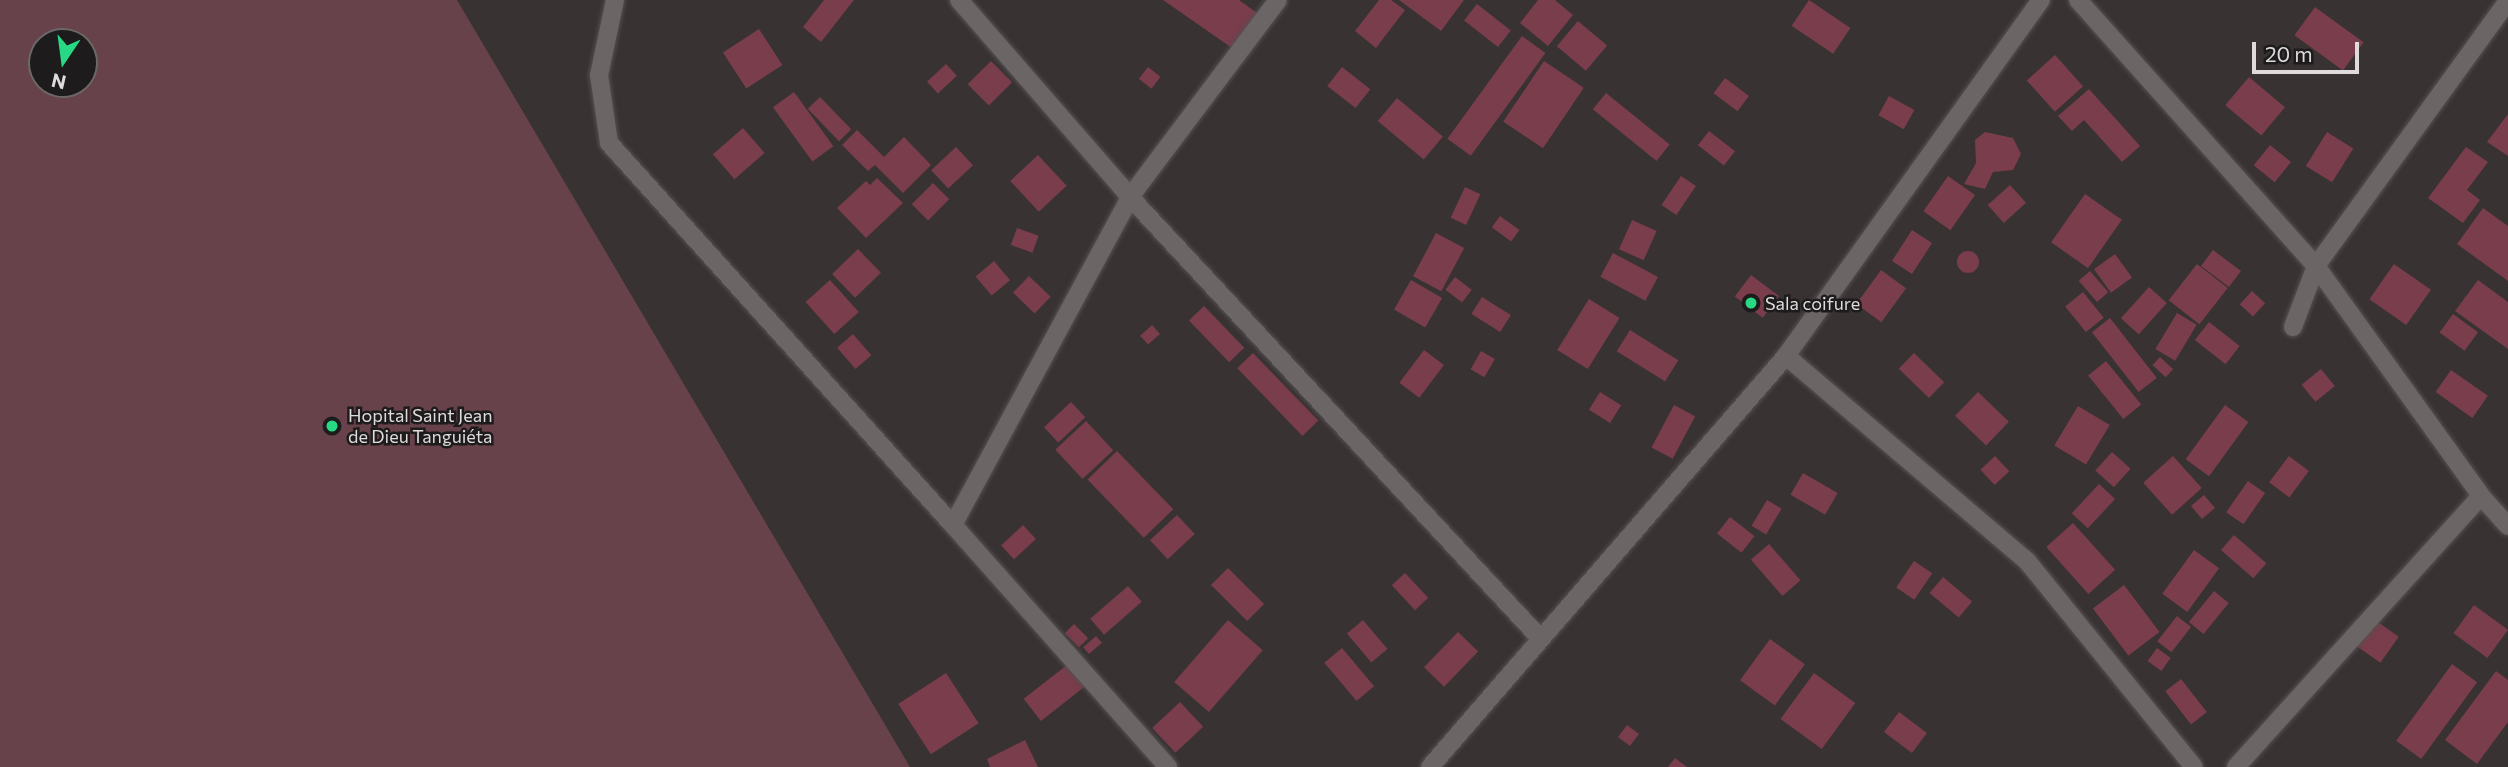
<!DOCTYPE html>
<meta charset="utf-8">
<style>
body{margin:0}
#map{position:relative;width:2508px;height:767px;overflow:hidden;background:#383233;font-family:Commissioner,sans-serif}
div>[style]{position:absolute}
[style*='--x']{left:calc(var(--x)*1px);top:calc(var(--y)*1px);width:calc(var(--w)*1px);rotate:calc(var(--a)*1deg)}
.green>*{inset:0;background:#67424a}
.building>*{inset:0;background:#793d4c;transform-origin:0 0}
.round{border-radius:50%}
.roads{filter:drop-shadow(0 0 2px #555051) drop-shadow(0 0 2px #555051)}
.minor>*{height:18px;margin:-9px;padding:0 9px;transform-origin:9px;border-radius:9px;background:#6c6566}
.dots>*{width:19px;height:19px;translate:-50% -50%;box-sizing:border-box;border:4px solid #1d1b1b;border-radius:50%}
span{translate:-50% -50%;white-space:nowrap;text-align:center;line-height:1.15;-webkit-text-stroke:5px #1d1b1b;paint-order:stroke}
.poi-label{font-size:18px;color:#dfdbdc}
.left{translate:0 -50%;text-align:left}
.north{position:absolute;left:28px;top:28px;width:70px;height:70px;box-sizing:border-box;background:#1d1b1b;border:2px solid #6b6868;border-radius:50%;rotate:193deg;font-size:19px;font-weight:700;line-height:28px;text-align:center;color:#dfdbdc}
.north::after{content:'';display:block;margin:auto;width:24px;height:32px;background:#29d885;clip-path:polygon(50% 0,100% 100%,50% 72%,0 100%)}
.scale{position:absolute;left:2252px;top:42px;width:107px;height:32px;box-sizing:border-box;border:4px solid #dfdbdc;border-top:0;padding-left:9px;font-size:21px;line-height:24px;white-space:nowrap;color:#dfdbdc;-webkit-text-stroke:5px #1d1b1b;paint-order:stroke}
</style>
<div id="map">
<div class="green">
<div style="clip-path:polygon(evenodd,0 0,457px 0,910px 767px,0 767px,0 0,42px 42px,84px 42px,84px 84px,42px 84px,42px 42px)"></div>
</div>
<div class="building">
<div style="clip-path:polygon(824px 0,854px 0,821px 42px,803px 27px)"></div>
<div style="clip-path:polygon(1163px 0,1239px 0,1257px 13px,1232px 48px)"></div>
<div style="clip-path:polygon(1379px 0,1391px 0,1405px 10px,1376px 48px,1355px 31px)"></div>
<div style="clip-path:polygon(1399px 0,1464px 0,1441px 31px)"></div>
<div style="clip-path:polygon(1538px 0,1555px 0,1573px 15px,1548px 46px,1520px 23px)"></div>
<div style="left:1809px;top:0;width:50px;height:31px;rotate:34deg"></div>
<div style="left:1477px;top:4px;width:43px;height:21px;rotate:38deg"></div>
<div style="left:2315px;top:7px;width:60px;height:35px;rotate:36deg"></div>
<div style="left:1578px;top:21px;width:38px;height:33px;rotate:40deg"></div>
<div style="left:759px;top:29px;width:43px;height:43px;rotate:57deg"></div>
<div style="left:1522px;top:36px;width:29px;height:127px;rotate:36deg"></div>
<div style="left:2055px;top:55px;width:42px;height:38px;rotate:48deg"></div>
<div style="left:991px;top:61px;width:30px;height:33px;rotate:45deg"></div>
<div style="left:1544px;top:61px;width:48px;height:73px;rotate:34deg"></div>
<div style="left:946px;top:64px;width:16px;height:26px;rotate:47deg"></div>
<div style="left:1148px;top:67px;width:16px;height:15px;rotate:38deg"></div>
<div style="left:1342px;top:67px;width:36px;height:24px;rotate:38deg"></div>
<div style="left:2249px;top:77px;width:47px;height:37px;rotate:40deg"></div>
<div style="left:1725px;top:78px;width:30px;height:19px;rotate:37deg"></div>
<div style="clip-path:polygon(2089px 89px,2140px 146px,2122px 162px,2084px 120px,2072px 131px,2058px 116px)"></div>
<div style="left:794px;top:92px;width:67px;height:26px;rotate:54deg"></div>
<div style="left:1606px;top:93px;width:82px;height:21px;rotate:39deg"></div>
<div style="left:1889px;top:96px;width:29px;height:22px;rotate:29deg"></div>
<div style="left:820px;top:97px;width:45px;height:17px;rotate:46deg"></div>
<div style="left:1397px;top:98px;width:60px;height:30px;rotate:40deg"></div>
<div style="clip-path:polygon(2508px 114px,2508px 156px,2487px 142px)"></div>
<div style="left:743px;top:128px;width:33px;height:40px;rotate:49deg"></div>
<div style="clip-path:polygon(857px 130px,884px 157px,904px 137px,931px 165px,903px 193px,875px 165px,868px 171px,842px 145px)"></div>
<div style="left:1709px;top:131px;width:33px;height:18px;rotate:38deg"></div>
<div style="clip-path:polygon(1985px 132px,2013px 138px,2021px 154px,2013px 170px,1993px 172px,1985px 189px,1964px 184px,1976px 163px,1975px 140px)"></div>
<div style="left:2327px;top:132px;width:31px;height:40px;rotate:32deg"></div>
<div style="left:2270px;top:145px;width:27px;height:26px;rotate:39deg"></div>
<div style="left:956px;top:147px;width:25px;height:34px;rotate:47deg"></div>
<div style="clip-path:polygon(2466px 147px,2488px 162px,2467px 190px,2480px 200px,2463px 223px,2428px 198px)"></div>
<div style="left:1038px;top:155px;width:42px;height:38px;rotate:47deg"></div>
<div style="left:1681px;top:176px;width:18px;height:35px;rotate:34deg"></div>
<div style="left:1948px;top:176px;width:33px;height:43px;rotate:35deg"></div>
<div style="clip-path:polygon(877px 178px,903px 203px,866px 238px,837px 208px,866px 181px,870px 185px)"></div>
<div style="left:933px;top:183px;width:23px;height:30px;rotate:45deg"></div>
<div style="left:2010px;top:185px;width:24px;height:30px;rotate:48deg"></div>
<div style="left:1465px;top:187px;width:17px;height:34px;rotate:25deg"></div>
<div style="left:2085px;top:194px;width:45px;height:59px;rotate:35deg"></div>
<div style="clip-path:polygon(2483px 208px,2508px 226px,2508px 281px,2457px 244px)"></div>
<div style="left:1500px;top:216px;width:24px;height:14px;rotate:36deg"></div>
<div style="left:1632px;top:220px;width:27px;height:32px;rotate:24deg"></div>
<div style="left:1017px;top:228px;width:23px;height:18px;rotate:20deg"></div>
<div style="left:1912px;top:230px;width:24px;height:37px;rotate:33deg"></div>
<div style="left:1436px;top:233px;width:32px;height:49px;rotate:28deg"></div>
<div style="left:858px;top:249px;width:33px;height:36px;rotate:46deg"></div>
<div style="left:2213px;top:250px;width:35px;height:20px;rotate:37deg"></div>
<div class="round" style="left:1957px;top:251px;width:22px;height:22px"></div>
<div style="left:1613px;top:253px;width:51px;height:27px;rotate:28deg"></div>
<div style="left:2115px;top:254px;width:29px;height:26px;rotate:54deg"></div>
<div style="left:994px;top:261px;width:25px;height:24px;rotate:50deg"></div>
<div style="left:2197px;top:264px;width:39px;height:46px;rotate:38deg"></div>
<div style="left:2394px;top:264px;width:45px;height:43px;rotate:35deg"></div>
<div style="left:1881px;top:270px;width:31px;height:42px;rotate:36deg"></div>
<div style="left:2090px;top:271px;width:28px;height:15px;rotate:49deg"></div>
<div style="left:1751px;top:275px;width:35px;height:27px;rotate:37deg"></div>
<div style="left:1029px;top:276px;width:30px;height:23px;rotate:44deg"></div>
<div style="left:1455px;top:277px;width:21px;height:16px;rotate:37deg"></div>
<div style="left:830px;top:280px;width:43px;height:33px;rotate:48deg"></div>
<div style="left:1411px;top:280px;width:36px;height:34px;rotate:30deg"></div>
<div style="clip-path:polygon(2478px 280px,2508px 302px,2508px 349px,2455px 311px)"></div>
<div style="left:2149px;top:287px;width:24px;height:42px;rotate:42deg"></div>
<div style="left:2252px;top:291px;width:18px;height:18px;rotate:43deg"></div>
<div style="left:2083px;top:292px;width:33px;height:23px;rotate:51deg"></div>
<div style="left:1482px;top:297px;width:34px;height:20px;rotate:32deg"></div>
<div style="left:1589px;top:299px;width:36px;height:60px;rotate:32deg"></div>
<div style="left:1204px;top:306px;width:58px;height:21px;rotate:46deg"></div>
<div style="left:2177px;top:313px;width:23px;height:42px;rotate:31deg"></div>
<div style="left:2453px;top:314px;width:31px;height:23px;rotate:36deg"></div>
<div style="left:2110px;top:318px;width:76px;height:23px;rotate:52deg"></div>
<div style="left:2209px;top:322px;width:39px;height:23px;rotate:38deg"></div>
<div style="left:1152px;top:325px;width:12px;height:16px;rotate:48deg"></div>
<div style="left:1630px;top:330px;width:57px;height:25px;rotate:32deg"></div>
<div style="left:853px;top:334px;width:28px;height:21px;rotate:49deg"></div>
<div style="left:1424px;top:350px;width:25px;height:41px;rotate:37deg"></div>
<div style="left:1481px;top:351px;width:16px;height:21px;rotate:30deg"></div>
<div style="left:1253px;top:353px;width:94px;height:22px;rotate:46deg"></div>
<div style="left:1914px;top:353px;width:42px;height:22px;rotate:44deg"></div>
<div style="left:2160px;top:357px;width:18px;height:11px;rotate:43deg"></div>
<div style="left:2106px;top:361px;width:56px;height:23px;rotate:51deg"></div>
<div style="left:2321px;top:369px;width:22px;height:25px;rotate:51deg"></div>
<div style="left:2451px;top:370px;width:45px;height:27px;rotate:35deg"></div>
<div style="left:1600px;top:392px;width:25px;height:21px;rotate:32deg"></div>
<div style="left:1978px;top:392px;width:43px;height:33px;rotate:44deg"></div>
<div style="left:1071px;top:402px;width:21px;height:37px;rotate:47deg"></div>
<div style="left:1674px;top:405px;width:24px;height:48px;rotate:28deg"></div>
<div style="left:2225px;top:405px;width:29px;height:67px;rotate:36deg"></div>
<div style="left:2078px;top:406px;width:37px;height:46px;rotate:31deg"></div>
<div style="left:1086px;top:421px;width:40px;height:42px;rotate:47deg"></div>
<div style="left:1117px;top:451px;width:81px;height:41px;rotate:46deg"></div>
<div style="left:2112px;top:452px;width:25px;height:25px;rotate:42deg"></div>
<div style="left:1995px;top:456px;width:21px;height:20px;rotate:47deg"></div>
<div style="left:2173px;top:456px;width:43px;height:40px;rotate:48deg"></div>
<div style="left:2289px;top:456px;width:25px;height:33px;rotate:37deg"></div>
<div style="left:1803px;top:473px;width:40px;height:25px;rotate:30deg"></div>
<div style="left:2248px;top:481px;width:21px;height:38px;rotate:35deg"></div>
<div style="left:2099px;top:484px;width:22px;height:40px;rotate:43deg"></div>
<div style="left:2204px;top:495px;width:17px;height:17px;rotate:50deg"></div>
<div style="left:1767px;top:500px;width:17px;height:30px;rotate:31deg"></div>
<div style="left:1177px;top:515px;width:26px;height:37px;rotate:47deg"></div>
<div style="left:1730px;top:517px;width:31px;height:21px;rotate:38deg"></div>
<div style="left:2073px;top:523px;width:63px;height:36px;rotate:48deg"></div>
<div style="left:1023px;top:525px;width:19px;height:30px;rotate:47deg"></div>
<div style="left:2234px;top:535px;width:43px;height:20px;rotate:41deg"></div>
<div style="left:1769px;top:544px;width:48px;height:24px;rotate:49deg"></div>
<div style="left:2194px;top:550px;width:31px;height:54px;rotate:36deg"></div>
<div style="left:1914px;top:561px;width:22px;height:32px;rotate:34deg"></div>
<div style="left:1228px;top:568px;width:51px;height:24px;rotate:45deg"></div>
<div style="left:1405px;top:573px;width:34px;height:18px;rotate:47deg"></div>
<div style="left:1943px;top:577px;width:38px;height:21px;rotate:40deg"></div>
<div style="left:2124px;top:585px;width:59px;height:39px;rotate:53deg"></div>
<div style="left:1128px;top:586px;width:21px;height:50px;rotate:49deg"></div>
<div style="left:2214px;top:591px;width:19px;height:40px;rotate:39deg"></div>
<div style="left:2474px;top:605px;width:42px;height:35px;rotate:36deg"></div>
<div style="left:2177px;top:616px;width:18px;height:32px;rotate:38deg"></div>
<div style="left:1228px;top:620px;width:46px;height:82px;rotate:41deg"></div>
<div style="left:1363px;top:620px;width:38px;height:21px;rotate:50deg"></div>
<div style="left:2375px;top:620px;width:29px;height:32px;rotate:35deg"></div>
<div style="left:1074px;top:624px;width:20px;height:13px;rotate:45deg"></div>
<div style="left:1458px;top:632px;width:28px;height:49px;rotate:44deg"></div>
<div style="left:1096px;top:636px;width:9px;height:17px;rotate:49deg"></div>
<div style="left:1770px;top:639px;width:43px;height:51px;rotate:36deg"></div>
<div style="left:1342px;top:648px;width:50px;height:23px;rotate:50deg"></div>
<div style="left:2157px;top:648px;width:17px;height:16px;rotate:36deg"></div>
<div style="left:2452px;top:664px;width:31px;height:95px;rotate:36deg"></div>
<div style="left:1067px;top:665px;width:28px;height:55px;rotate:52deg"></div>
<div style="clip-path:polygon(2496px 671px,2508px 680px,2508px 722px,2477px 764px,2445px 740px)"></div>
<div style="left:946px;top:673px;width:60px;height:57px;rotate:57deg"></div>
<div style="left:1814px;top:673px;width:51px;height:57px;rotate:36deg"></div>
<div style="left:2181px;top:679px;width:42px;height:20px;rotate:52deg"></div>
<div style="left:1180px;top:702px;width:34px;height:38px;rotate:47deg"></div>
<div style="left:1899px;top:712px;width:35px;height:25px;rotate:37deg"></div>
<div style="left:1627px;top:725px;width:15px;height:15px;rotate:37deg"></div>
<div style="clip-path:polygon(1025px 740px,1038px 767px,990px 767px,987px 759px)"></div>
<div style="clip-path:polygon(1675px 758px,1687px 767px,1668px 767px)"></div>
</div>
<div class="roads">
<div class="minor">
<div style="--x:615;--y:0;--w:77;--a:102"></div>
<div style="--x:599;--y:75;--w:69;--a:81.6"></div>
<div style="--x:609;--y:143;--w:514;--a:48"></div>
<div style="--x:959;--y:0;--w:261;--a:49"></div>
<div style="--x:1130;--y:197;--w:601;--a:47.09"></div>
<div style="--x:2078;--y:0;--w:357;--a:48.2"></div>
<div style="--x:2316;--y:266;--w:283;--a:54.3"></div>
<div style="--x:2481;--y:496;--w:40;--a:48"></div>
<div style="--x:2293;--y:327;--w:65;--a:-69.3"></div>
<div style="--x:2316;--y:266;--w:327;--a:-54.1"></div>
<div style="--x:1786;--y:356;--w:316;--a:40.4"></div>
<div style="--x:2027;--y:561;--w:265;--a:51"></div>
<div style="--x:1168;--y:767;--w:324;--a:-131.6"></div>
<div style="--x:953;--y:525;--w:373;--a:-61.6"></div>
<div style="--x:1130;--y:197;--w:246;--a:-53.1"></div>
<div style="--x:1430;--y:767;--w:544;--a:-49.1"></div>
<div style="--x:1786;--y:356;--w:438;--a:-54.4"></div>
<div style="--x:2236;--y:767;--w:365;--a:-47.9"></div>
</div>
</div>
<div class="dots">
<div style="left:1751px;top:303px;background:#29d885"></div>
<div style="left:332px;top:426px;background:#29d885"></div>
</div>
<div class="poi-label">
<span class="left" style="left:1765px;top:303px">Sala coifure</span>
<span class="left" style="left:348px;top:426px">Hopital Saint Jean<br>de Dieu Tanguiéta</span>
</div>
<div class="north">N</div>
<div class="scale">20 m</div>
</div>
